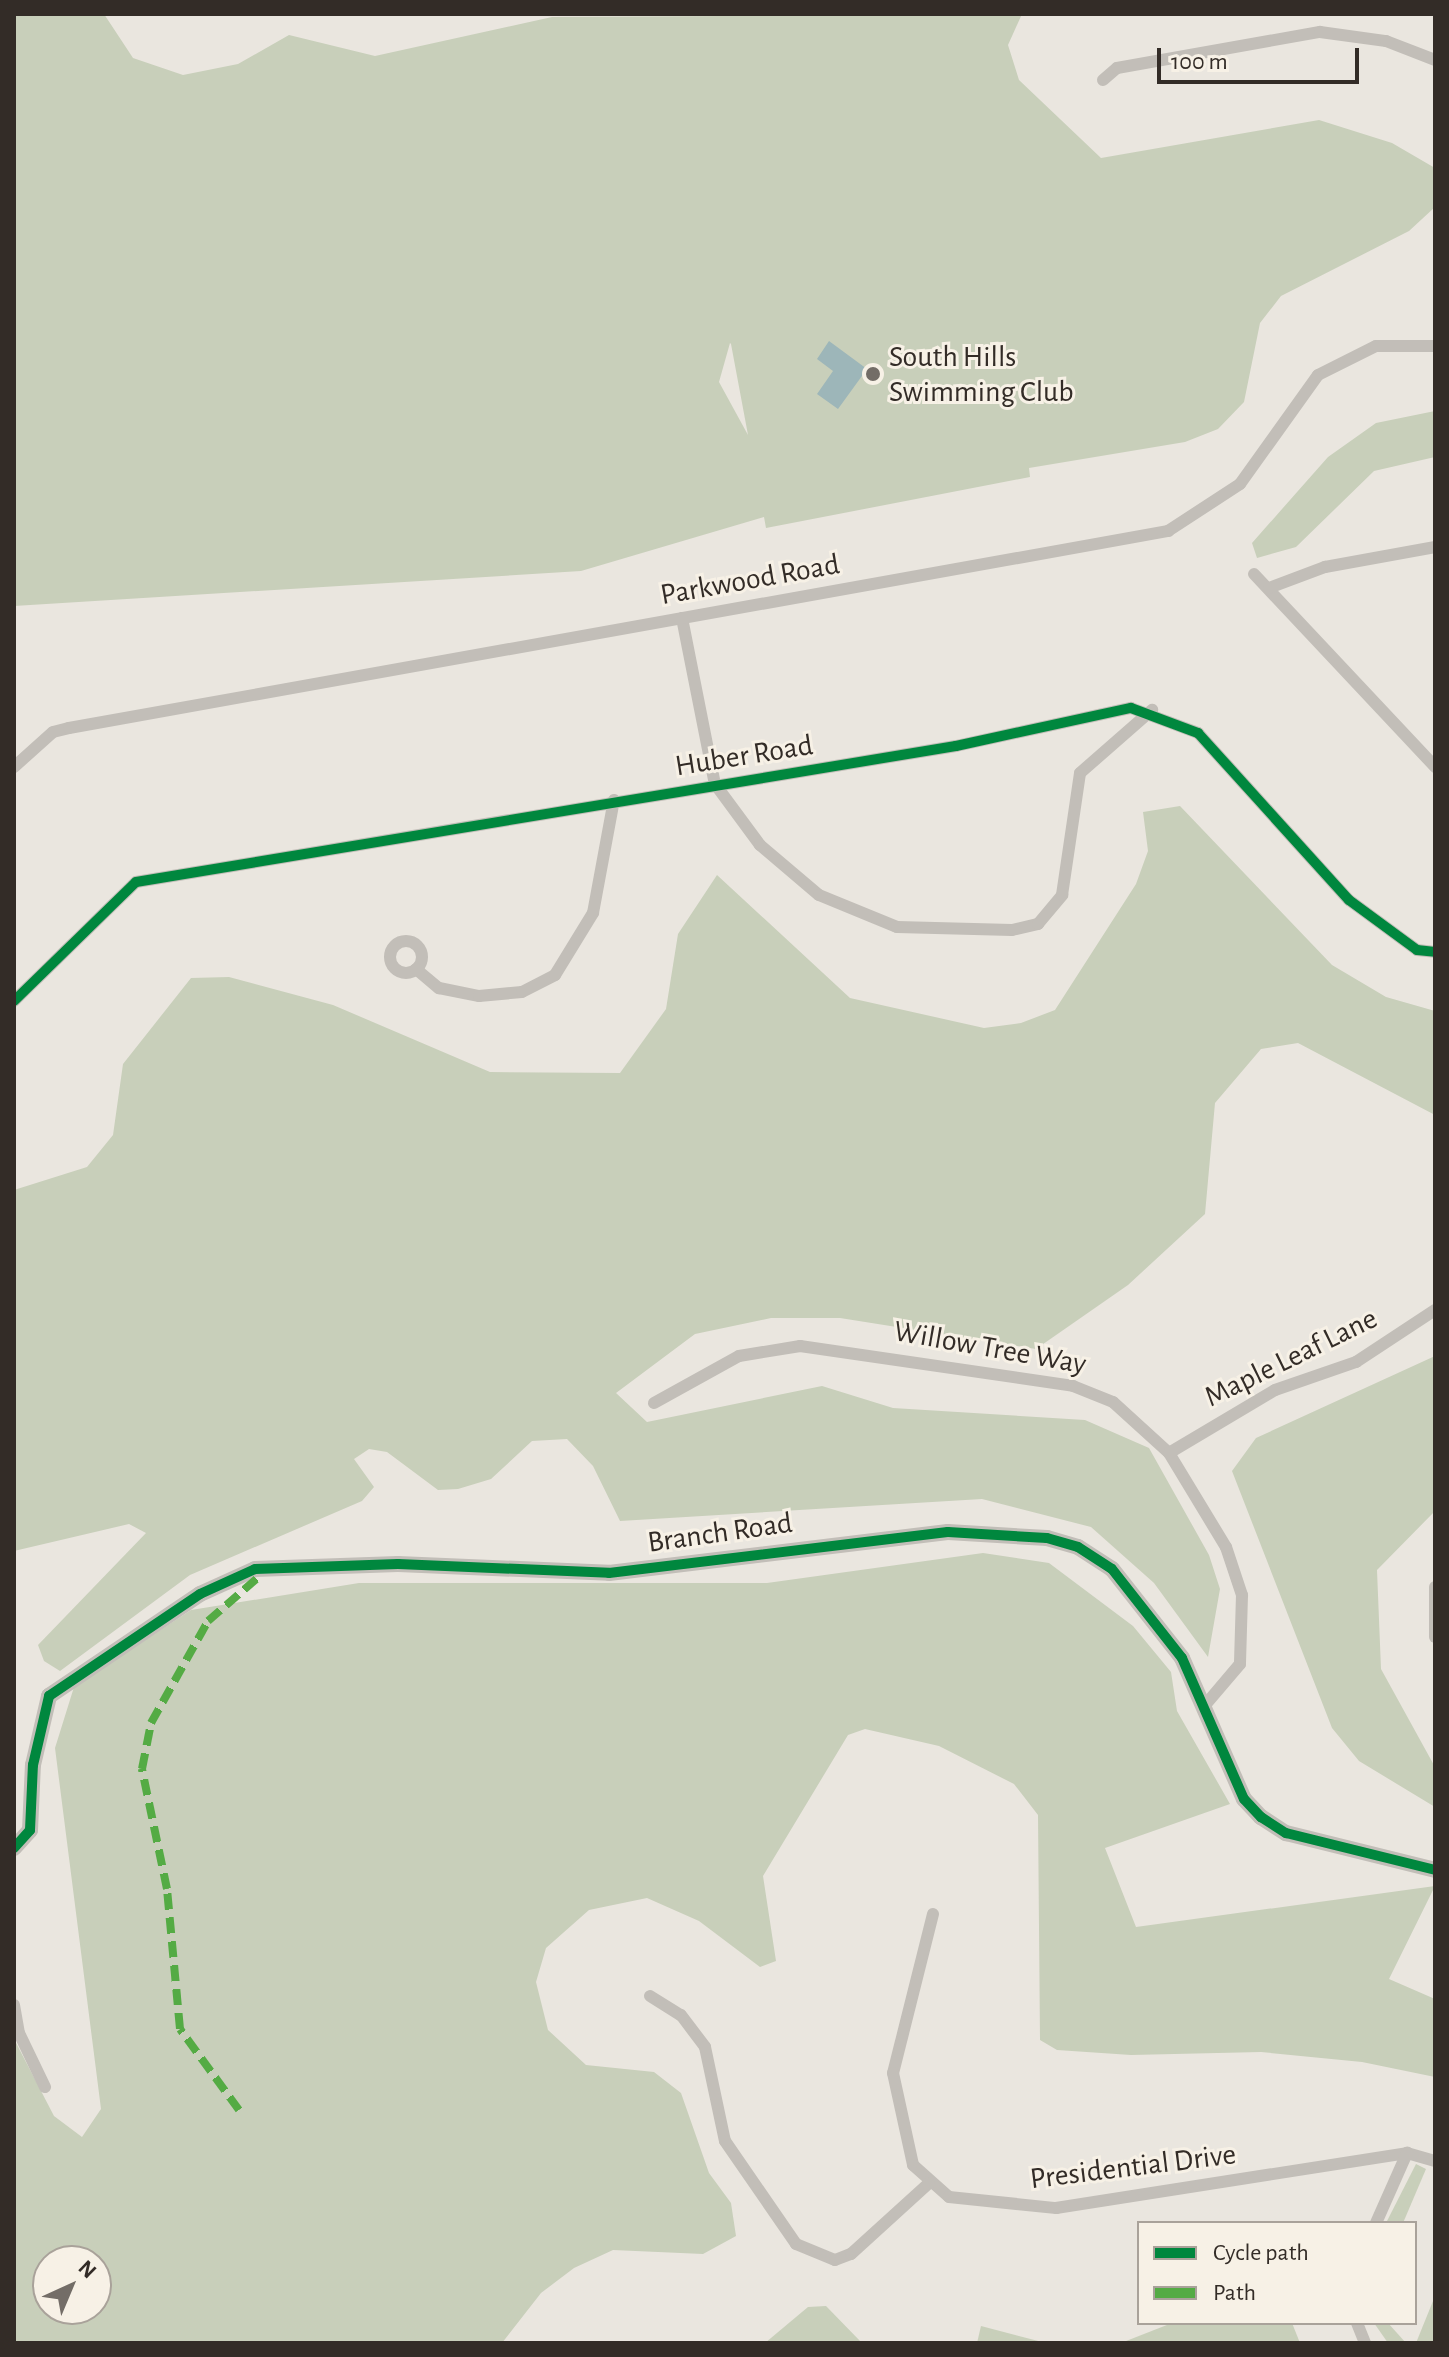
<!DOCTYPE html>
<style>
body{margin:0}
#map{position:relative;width:1449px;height:2357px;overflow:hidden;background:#eae6df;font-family:"Alegreya Sans",sans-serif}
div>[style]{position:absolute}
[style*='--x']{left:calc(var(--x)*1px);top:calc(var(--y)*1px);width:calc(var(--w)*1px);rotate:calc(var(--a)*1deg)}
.green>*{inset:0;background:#c8cfba}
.water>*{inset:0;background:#9db6b9}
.minor>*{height:12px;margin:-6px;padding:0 6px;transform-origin:6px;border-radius:6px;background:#c2beb8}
.minor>.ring{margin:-6px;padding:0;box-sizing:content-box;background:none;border:12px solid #c2beb8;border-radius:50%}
.tertiary>*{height:16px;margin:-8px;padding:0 8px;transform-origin:8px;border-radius:8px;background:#c2beb8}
.quiet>*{height:8px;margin-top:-4px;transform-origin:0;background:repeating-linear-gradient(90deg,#54ab44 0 16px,transparent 0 24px)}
.cycleway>*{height:10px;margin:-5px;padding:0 5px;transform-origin:5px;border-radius:5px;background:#00873e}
.dots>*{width:22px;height:22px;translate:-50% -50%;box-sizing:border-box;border:4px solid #f7f1e6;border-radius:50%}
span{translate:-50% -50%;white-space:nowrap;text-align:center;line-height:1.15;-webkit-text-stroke:6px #f7f1e6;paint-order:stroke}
.poi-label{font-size:30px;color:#332c27}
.left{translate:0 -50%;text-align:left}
.street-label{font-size:30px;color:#332c27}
.frame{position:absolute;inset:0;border:16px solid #332c27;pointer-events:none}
.legend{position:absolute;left:1137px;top:2221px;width:280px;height:104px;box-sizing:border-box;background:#f7f1e6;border:2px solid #a9a29a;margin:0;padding:10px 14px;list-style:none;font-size:24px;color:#332c27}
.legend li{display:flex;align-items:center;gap:16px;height:40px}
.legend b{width:40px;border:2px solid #a9a29a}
.north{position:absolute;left:32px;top:2245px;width:80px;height:80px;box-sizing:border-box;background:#f7f1e6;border:2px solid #a9a29a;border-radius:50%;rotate:44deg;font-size:22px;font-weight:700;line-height:32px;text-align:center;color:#332c27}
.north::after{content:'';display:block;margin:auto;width:28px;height:36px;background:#736d67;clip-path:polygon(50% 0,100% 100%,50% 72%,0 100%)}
.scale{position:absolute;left:1157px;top:48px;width:202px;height:36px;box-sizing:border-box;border:4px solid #332c27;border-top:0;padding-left:10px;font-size:24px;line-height:28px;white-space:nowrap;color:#332c27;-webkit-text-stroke:6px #f7f1e6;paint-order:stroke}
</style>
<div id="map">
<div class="green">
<div style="clip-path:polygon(evenodd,14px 14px,104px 14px,133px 58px,183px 75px,238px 64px,289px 35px,375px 56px,552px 17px,1022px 14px,1008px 45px,1019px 80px,1101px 158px,1319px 120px,1392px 143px,1435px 168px,1435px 207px,1409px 231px,1281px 296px,1260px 323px,1244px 402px,1218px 429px,1185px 442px,1029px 468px,1030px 477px,766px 528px,764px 517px,581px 571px,14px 606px,14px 14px,730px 343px,731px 344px,748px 435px,719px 382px,730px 343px)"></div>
<div style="clip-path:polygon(1435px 411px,1435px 457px,1374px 471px,1296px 547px,1257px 558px,1252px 543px,1328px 457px,1376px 423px)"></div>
<div style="clip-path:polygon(1180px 806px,1332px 965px,1386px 997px,1435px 1011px,1435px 1115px,1298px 1043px,1261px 1049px,1215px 1103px,1205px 1214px,1128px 1285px,1036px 1349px,840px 1318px,771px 1318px,695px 1334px,616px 1393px,647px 1422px,822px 1386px,893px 1408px,1085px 1420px,1149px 1448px,1209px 1555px,1220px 1589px,1208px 1657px,1154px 1583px,1091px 1527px,982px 1499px,620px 1521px,593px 1466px,567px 1439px,532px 1441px,491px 1479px,458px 1489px,438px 1490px,387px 1452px,369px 1449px,354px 1459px,374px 1487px,362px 1501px,190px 1575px,60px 1671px,44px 1661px,38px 1645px,146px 1533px,129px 1524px,14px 1551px,14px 1190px,87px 1167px,113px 1135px,123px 1064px,191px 978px,229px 977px,333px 1005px,490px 1072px,620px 1073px,666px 1009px,678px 934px,717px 875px,850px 998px,984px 1028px,1021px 1023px,1055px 1010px,1136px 884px,1148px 851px,1143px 812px)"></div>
<div style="clip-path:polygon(1435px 1356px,1435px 1511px,1377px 1570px,1381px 1669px,1435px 1767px,1435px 1807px,1359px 1761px,1332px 1728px,1232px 1471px,1256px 1438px)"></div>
<div style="clip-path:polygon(evenodd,983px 1553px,1049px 1563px,1133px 1626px,1171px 1672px,1177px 1711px,1230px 1804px,1105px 1848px,1136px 1927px,1435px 1886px,1389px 1979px,1435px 1999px,1435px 2077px,1362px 2062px,1261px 2052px,1131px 2055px,1057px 2050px,1040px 2040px,1038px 1815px,1014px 1784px,939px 1746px,865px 1729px,848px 1735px,763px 1876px,776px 1961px,760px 1967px,699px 1921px,647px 1898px,589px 1910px,546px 1948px,536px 1982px,548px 2030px,586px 2065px,654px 2072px,681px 2093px,709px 2173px,731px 2203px,736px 2236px,703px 2254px,613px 2250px,574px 2268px,541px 2293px,502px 2343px,14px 2343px,14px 2039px,54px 2116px,82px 2137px,101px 2109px,55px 1748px,74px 1687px,191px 1610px,359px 1583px,767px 1583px,983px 1553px,48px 2261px,96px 2261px,96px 2309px,48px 2309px,48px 2261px)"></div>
<div style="clip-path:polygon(1416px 2164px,1426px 2169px,1403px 2223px,1386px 2223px)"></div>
<div style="clip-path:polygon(1435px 2296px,1435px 2343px,1416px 2343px)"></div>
<div style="clip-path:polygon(826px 2306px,862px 2343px,765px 2343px,808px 2307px)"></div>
<div style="clip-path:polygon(1172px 2323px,1292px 2323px,1300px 2343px,1121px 2343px)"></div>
<div style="clip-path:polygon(1374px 2323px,1388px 2323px,1406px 2343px,1388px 2343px)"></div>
<div style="clip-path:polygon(981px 2326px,1046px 2343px,977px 2343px)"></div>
</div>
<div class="water">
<div style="clip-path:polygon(829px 341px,867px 369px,838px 409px,817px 394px,833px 371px,817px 359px)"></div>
</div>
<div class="minor">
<div style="--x:1103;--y:80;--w:18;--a:-41"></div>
<div style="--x:1117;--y:68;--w:206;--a:-10.1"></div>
<div style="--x:1320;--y:32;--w:67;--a:7.8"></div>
<div style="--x:1386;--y:41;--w:53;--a:21.2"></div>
<div style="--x:1254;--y:574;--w:265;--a:46.8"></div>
<div style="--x:1269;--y:588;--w:60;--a:-20.6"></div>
<div style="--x:1325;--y:567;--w:112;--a:-10.3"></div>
<div style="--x:682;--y:618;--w:169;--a:78.8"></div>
<div style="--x:715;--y:784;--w:76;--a:53.6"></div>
<div style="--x:760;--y:845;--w:77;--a:40.3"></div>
<div style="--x:819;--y:895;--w:84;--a:22.3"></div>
<div style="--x:897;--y:927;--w:115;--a:1.5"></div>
<div style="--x:1012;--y:930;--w:27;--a:-13"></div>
<div style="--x:1038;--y:924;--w:38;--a:-50"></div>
<div style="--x:1062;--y:895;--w:123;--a:-81.6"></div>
<div style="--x:1080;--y:773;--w:96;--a:-41.2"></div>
<div style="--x:14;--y:767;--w:52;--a:-41.9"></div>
<div style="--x:53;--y:732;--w:16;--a:-14"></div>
<div style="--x:69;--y:728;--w:1117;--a:-10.16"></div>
<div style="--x:1168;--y:531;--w:86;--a:-33.1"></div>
<div style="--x:1240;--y:484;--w:134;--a:-54.4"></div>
<div style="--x:1318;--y:375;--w:65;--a:-26.6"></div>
<div style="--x:1376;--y:346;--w:59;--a:0"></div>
<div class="ring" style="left:390px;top:941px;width:20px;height:20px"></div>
<div style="--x:416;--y:969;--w:30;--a:40"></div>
<div style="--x:439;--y:988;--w:41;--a:11.3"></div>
<div style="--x:479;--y:996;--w:43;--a:-5.3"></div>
<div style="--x:522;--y:992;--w:37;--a:-27"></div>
<div style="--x:555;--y:975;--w:73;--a:-58.5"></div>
<div style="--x:593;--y:913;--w:115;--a:-79.5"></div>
<div style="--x:14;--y:1001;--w:170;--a:-44.3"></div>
<div style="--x:136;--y:882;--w:831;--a:-9.42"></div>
<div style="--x:956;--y:746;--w:179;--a:-12.3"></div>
<div style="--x:1131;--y:708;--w:72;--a:20.5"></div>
<div style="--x:1198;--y:733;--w:225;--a:47.9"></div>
<div style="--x:1349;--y:900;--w:84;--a:36.3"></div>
<div style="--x:1417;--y:950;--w:18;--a:6"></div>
<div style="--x:654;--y:1403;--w:97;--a:-28.9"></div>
<div style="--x:739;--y:1356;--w:62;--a:-9.3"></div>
<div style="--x:800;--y:1346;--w:276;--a:8.3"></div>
<div style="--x:1073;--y:1386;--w:43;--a:21.8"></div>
<div style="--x:1113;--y:1402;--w:76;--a:42.3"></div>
<div style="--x:1169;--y:1453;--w:110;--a:58.8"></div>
<div style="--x:1226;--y:1547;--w:51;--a:71.6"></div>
<div style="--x:1242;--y:1595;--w:69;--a:91.7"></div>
<div style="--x:1240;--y:1664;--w:52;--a:130.4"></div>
<div style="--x:1169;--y:1453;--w:123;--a:-30.7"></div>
<div style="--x:1275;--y:1390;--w:86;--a:-19.1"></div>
<div style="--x:1356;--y:1362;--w:95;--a:-33.4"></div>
<div style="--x:1435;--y:1587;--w:50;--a:90"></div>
<div style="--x:933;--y:1914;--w:164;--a:104.1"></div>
<div style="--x:893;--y:2073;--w:94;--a:77.7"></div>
<div style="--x:913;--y:2165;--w:48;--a:41.6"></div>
<div style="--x:949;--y:2197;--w:108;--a:5.9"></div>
<div style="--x:1056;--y:2208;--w:355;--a:-8.9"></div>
<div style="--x:1407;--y:2153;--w:29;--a:16"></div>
<div style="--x:650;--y:1996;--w:36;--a:32"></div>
<div style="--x:681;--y:2015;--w:40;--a:53"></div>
<div style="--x:705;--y:2047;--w:96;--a:78"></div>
<div style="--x:725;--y:2141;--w:125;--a:55.4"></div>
<div style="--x:796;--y:2244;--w:42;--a:22.3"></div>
<div style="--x:835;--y:2260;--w:17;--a:-21"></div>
<div style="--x:851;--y:2254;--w:105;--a:-42.3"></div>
<div style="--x:14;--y:2005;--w:28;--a:80"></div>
<div style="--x:19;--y:2033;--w:60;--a:64.3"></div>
<div style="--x:1376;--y:2223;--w:77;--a:-66.1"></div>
<div style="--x:1357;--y:2323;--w:22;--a:68"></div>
</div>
<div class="tertiary">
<div style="--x:14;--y:1848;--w:24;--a:-48"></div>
<div style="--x:30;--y:1830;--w:65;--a:-87.4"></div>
<div style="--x:33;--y:1765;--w:71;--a:-76.9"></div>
<div style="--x:49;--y:1696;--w:182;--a:-34"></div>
<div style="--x:200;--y:1594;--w:60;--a:-24.4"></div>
<div style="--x:255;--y:1569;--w:143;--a:-2"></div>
<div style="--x:398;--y:1564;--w:211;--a:2.4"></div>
<div style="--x:609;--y:1573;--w:341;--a:-6.9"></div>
<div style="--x:948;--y:1532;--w:99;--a:3.5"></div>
<div style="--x:1047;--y:1538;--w:32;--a:16"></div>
<div style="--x:1078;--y:1547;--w:40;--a:32.9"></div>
<div style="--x:1112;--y:1569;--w:113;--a:51.8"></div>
<div style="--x:1182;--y:1658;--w:154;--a:66.3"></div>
<div style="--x:1244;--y:1799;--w:25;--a:47"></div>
<div style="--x:1261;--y:1817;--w:30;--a:33"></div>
<div style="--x:1286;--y:1833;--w:154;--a:13.9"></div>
</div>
<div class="quiet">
<div style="--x:239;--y:2110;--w:100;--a:-126.1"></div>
<div style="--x:180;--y:2029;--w:141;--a:-95.3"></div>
<div style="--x:167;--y:1889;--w:123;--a:-101.8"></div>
<div style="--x:142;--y:1769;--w:47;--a:-78.9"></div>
<div style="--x:151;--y:1723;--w:117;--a:-60.8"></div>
<div style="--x:208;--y:1621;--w:70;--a:-41"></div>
</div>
<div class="cycleway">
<div style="--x:14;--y:1001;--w:170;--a:-44.3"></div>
<div style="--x:136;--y:882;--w:831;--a:-9.42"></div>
<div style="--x:956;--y:746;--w:179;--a:-12.3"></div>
<div style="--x:1131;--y:708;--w:72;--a:20.5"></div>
<div style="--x:1198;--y:733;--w:225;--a:47.9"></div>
<div style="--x:1349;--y:900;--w:84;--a:36.3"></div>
<div style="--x:1417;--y:950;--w:18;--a:6"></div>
<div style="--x:14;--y:1848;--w:24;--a:-48"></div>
<div style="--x:30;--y:1830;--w:65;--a:-87.4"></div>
<div style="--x:33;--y:1765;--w:71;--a:-76.9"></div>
<div style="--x:49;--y:1696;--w:182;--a:-34"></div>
<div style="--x:200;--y:1594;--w:60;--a:-24.4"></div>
<div style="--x:255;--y:1569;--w:143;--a:-2"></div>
<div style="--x:398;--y:1564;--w:211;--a:2.4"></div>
<div style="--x:609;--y:1573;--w:341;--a:-6.9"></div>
<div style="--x:948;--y:1532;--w:99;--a:3.5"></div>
<div style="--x:1047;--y:1538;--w:32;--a:16"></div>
<div style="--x:1078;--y:1547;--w:40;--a:32.9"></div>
<div style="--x:1112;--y:1569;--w:113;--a:51.8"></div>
<div style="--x:1182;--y:1658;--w:154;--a:66.3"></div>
<div style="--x:1244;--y:1799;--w:25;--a:47"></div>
<div style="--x:1261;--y:1817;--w:30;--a:33"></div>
<div style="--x:1286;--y:1833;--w:154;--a:13.9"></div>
</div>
<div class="dots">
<div style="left:873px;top:374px;background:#736d67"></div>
</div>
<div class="poi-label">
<span class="left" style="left:889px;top:374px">South Hills<br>Swimming Club</span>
</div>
<div class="street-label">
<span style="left:750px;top:580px;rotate:-10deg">Parkwood Road</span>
<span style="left:744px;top:756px;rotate:-9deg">Huber Road</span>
<span style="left:990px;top:1348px;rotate:10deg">Willow Tree Way</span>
<span style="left:1291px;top:1358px;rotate:-26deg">Maple Leaf Lane</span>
<span style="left:720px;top:1533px;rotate:-8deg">Branch Road</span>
<span style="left:1133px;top:2167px;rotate:-7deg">Presidential Drive</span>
</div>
<div class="frame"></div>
<ul class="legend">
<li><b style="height:10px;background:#00873e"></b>Cycle path</li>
<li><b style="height:10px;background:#54ab44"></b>Path</li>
</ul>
<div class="north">N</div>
<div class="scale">100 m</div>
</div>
